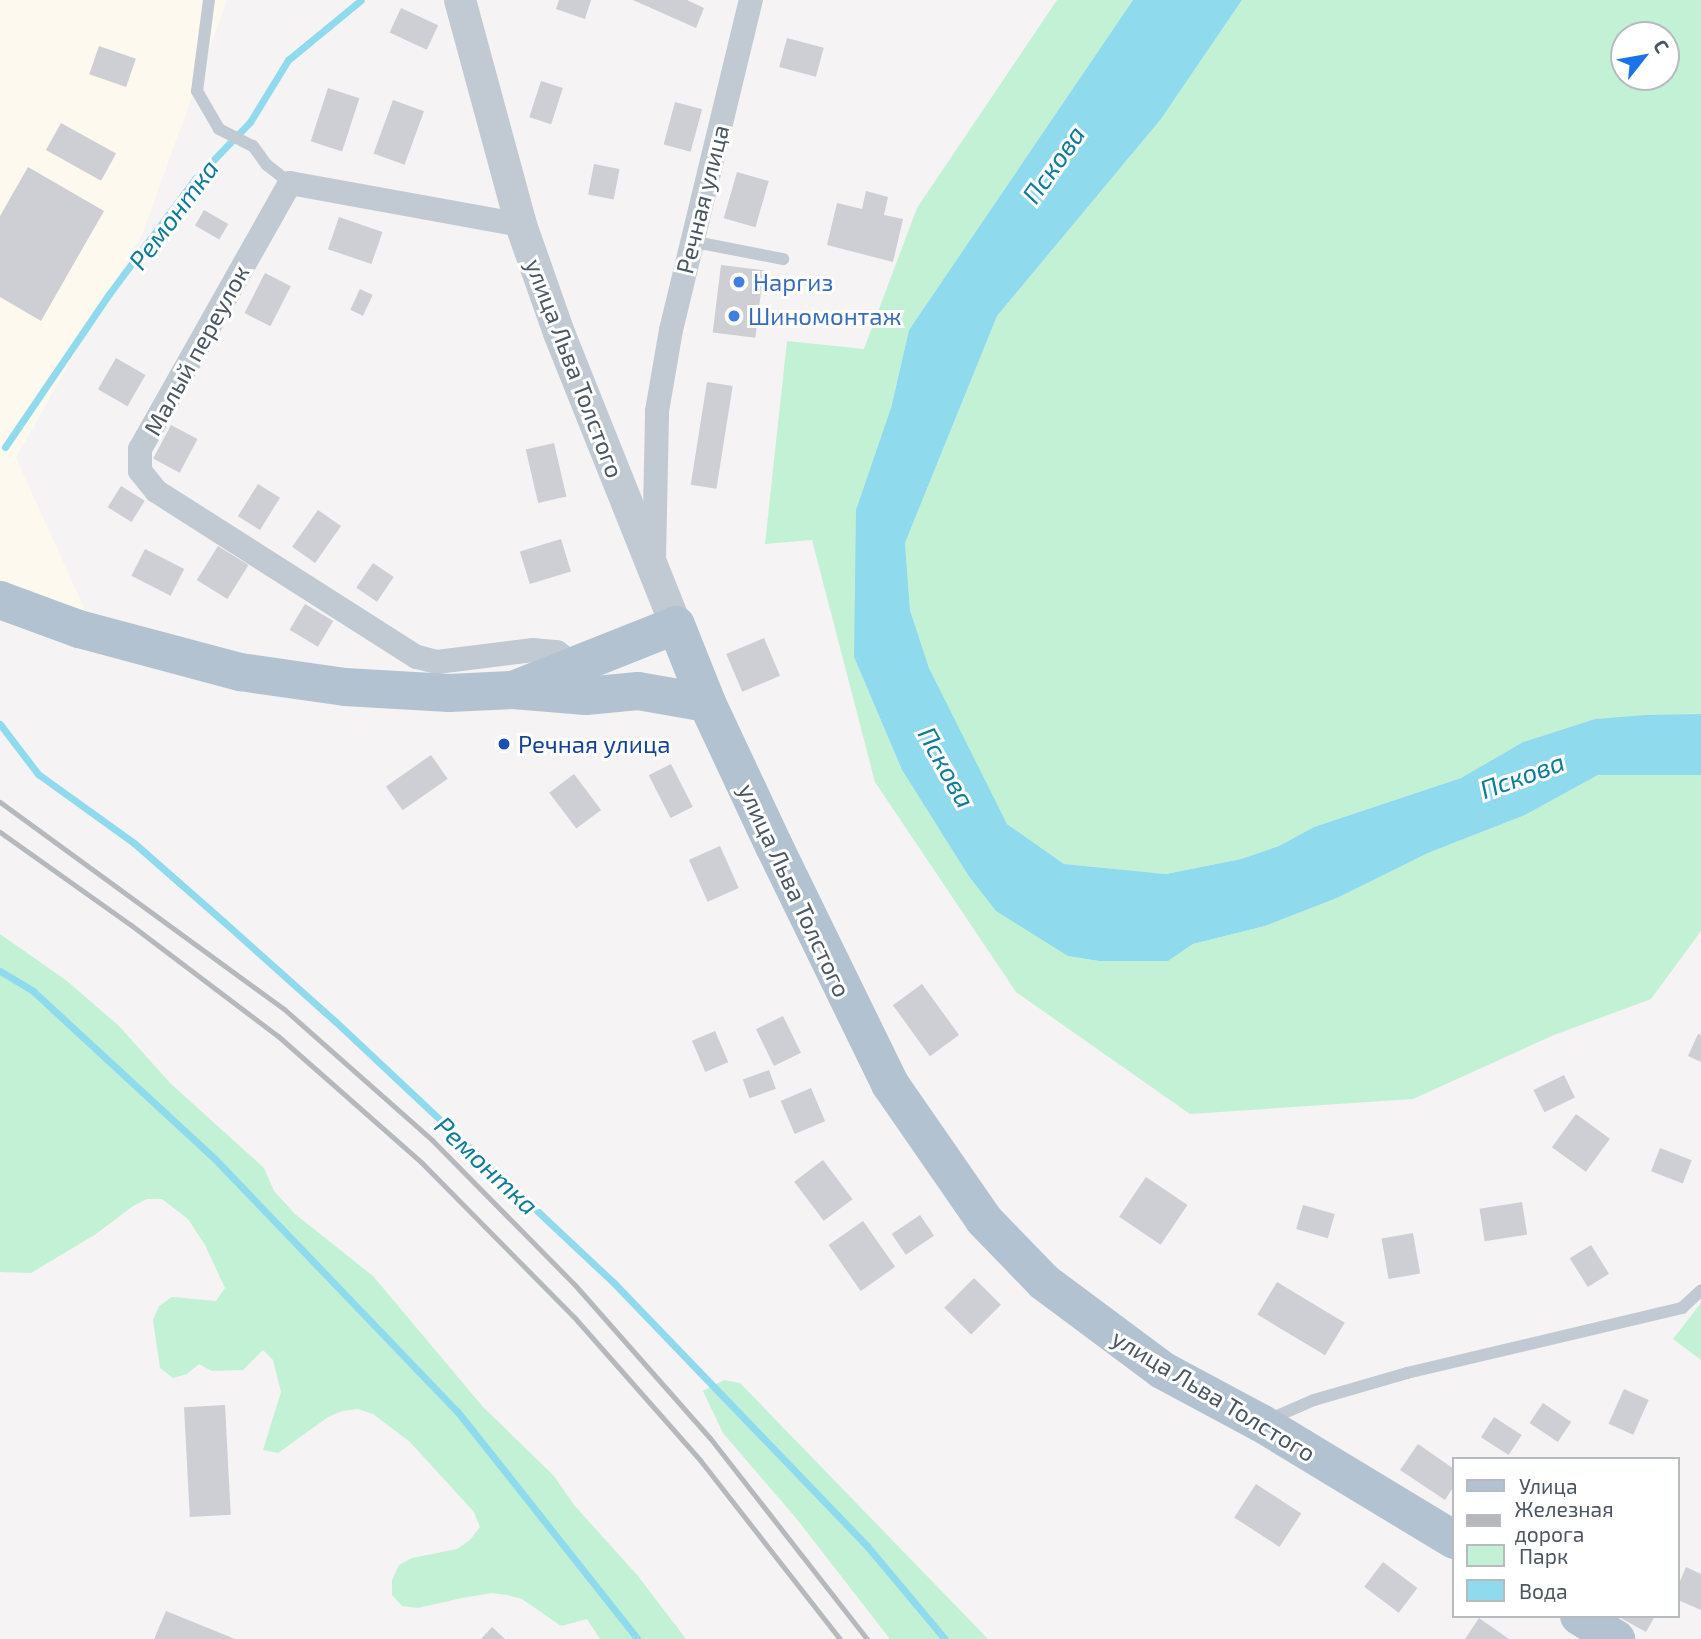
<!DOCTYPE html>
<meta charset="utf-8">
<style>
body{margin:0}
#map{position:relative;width:1701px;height:1639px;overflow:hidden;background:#f5f3f3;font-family:"Exo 2",sans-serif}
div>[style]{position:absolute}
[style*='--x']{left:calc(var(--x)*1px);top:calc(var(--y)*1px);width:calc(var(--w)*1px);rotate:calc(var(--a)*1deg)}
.commercial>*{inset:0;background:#fdf9ef}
.green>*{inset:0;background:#c3f1d5}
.water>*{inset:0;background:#90daee}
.stream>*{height:7px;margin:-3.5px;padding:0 3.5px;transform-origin:3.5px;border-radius:3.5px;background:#90daee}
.building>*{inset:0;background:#cdcfd5;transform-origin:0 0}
.service>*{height:12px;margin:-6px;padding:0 6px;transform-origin:6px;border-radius:6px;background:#c1cad2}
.minor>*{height:24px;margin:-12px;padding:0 12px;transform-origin:12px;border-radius:12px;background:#c1cad2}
.tertiary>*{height:32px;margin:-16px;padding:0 16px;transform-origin:16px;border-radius:16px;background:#c1cad2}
.primary>*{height:38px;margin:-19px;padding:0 19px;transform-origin:19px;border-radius:19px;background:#b3c2d1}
.rail>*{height:5px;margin:-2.5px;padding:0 2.5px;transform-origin:2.5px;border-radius:2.5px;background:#b5b8bd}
.dots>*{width:19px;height:19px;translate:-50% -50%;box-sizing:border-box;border:4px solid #fff;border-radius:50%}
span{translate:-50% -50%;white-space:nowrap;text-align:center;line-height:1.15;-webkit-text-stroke:6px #fff;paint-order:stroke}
.street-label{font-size:24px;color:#4a5661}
.shop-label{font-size:24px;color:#366cbe}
.left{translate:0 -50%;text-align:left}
.transit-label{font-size:24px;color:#164399}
.water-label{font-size:26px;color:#0c7c9b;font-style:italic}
.legend{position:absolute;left:1452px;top:1457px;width:228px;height:161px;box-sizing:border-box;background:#fff;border:2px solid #b7bbc0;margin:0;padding:9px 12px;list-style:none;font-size:21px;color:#4a5661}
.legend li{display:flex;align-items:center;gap:14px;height:35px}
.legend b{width:35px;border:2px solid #b7bbc0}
.north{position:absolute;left:1610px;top:21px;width:70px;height:70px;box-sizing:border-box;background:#fff;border:2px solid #b7bbc0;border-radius:50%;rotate:59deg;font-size:19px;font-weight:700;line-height:28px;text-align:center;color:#4a5661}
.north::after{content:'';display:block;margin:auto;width:24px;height:32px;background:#1a73e8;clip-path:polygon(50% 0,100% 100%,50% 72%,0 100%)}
</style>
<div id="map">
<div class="commercial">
<div style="clip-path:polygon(0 0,227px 0,143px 232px,16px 458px,87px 614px,0 579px)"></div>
</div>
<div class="green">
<div style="clip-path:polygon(1057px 0,1133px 0,909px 330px,891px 408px,854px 657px,902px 770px,968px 875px,1068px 956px,1099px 961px,1168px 961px,1193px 944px,1265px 926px,1337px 898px,1428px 853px,1525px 815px,1598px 775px,1701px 775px,1701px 931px,1651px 999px,1554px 1035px,1413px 1099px,1190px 1114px,1016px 992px,875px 782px,812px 540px,765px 544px,787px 341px,864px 349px,917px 208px)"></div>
<div style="clip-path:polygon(evenodd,1242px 0,1701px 0,1701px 714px,1595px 719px,1523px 742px,1461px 778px,1314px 827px,1279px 846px,1241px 859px,1166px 874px,1064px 864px,1007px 824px,977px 768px,929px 668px,910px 610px,905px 543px,997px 316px,1161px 119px,1242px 0,1624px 35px,1666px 35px,1666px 77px,1624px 77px,1624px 35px)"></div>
<div style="clip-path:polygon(0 934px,67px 981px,119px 1026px,170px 1083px,264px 1168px,274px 1191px,295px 1214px,373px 1276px,483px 1407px,554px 1476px,574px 1505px,638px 1576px,686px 1639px,600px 1639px,587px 1619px,561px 1626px,522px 1599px,507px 1595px,492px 1593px,462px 1598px,418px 1608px,402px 1606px,392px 1595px,392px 1580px,399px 1565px,412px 1558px,457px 1549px,470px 1540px,480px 1527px,474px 1512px,410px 1442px,373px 1414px,358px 1409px,342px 1411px,328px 1417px,278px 1453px,263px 1450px,281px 1392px,273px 1360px,263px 1350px,243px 1370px,212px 1371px,199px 1364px,187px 1374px,173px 1378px,160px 1368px,153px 1320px,159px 1306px,172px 1297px,216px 1301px,225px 1288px,205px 1245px,188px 1219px,162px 1199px,147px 1199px,133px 1206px,96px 1234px,31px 1273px,0 1272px)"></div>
<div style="clip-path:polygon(1701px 1303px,1701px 1360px,1673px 1339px)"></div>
<div style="clip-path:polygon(724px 1380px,740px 1383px,988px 1639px,890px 1639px,796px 1518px,723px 1433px,703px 1391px)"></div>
</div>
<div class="water">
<div style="clip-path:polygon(1133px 0,1242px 0,1161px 119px,997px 316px,905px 543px,910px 610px,929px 668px,1007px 824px,1064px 864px,1166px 874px,1241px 859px,1279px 846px,1314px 827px,1461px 778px,1523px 742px,1595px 719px,1646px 715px,1701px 714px,1701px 775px,1598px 775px,1525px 815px,1428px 853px,1337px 898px,1265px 926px,1193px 944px,1168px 961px,1099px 961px,1068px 956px,996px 911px,968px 875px,902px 770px,854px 657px,856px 510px,891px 408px,909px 330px)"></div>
</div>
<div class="stream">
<div style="--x:5;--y:447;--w:185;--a:-55.8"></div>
<div style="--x:109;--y:294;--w:144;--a:-53.2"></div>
<div style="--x:195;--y:179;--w:79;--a:-46"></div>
<div style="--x:250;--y:122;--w:73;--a:-58.5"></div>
<div style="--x:288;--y:60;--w:94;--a:-39.4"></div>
<div style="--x:0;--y:724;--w:63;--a:52.8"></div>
<div style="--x:38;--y:774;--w:118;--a:35.7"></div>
<div style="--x:134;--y:843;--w:120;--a:41.3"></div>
<div style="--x:224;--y:922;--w:150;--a:41.8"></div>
<div style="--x:336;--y:1022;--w:381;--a:43.2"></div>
<div style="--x:614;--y:1283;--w:365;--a:46.1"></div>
<div style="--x:867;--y:1546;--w:121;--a:50"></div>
<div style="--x:0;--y:971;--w:39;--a:31"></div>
<div style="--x:33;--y:991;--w:246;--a:42.7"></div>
<div style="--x:214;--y:1158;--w:351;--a:46.2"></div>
<div style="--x:457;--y:1411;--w:291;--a:51.6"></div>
</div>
<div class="building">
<div style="clip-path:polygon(559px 0,591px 0,585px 19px,556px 9px)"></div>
<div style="clip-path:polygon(633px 0,687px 0,704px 8px,696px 28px)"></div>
<div style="left:401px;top:8px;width:41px;height:27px;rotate:25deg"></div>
<div style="left:787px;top:38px;width:38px;height:30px;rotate:15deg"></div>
<div style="left:99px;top:46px;width:39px;height:30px;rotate:19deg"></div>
<div style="left:541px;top:81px;width:23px;height:38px;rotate:18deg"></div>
<div style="left:328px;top:88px;width:33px;height:56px;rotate:18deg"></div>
<div style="left:393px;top:100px;width:33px;height:57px;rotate:20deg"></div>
<div style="left:675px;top:102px;width:28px;height:44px;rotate:15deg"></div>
<div style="left:61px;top:123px;width:63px;height:31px;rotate:29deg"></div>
<div style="left:594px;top:164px;width:26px;height:31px;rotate:11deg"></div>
<div style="clip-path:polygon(28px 167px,104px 211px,41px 321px,0 297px,0 216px)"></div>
<div style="left:737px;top:172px;width:33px;height:48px;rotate:16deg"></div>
<div style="clip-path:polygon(866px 191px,888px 197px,884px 215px,903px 219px,893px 262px,827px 245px,837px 203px,862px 209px)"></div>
<div style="left:204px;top:210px;width:28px;height:18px;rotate:30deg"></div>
<div style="left:339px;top:217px;width:46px;height:34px;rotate:19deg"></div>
<div style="left:721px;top:265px;width:43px;height:68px;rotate:7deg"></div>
<div style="left:265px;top:273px;width:29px;height:45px;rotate:27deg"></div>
<div style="left:360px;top:289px;width:14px;height:23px;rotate:25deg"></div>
<div style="left:116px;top:358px;width:34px;height:36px;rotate:30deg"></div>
<div style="left:707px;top:382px;width:26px;height:104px;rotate:9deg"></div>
<div style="left:171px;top:425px;width:30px;height:38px;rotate:28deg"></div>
<div style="left:554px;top:443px;width:55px;height:29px;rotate:77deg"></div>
<div style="left:258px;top:484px;width:26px;height:38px;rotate:32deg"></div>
<div style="left:121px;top:486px;width:28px;height:25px;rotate:32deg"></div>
<div style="left:318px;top:510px;width:28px;height:45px;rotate:35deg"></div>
<div style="left:561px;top:539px;width:34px;height:43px;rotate:73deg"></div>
<div style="left:218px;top:546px;width:36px;height:40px;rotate:32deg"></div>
<div style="left:145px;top:549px;width:44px;height:30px;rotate:27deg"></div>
<div style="left:373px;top:563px;width:25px;height:30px;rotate:34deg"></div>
<div style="left:305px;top:604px;width:33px;height:30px;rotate:31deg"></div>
<div style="left:764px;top:638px;width:41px;height:41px;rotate:67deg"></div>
<div style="left:431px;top:755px;width:29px;height:55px;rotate:55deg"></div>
<div style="left:671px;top:764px;width:48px;height:25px;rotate:63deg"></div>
<div style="left:574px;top:774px;width:45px;height:31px;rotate:53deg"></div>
<div style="left:720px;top:846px;width:46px;height:34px;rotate:66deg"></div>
<div style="left:922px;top:984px;width:63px;height:36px;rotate:54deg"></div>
<div style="left:783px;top:1016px;width:41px;height:30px;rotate:64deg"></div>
<div style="left:715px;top:1031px;width:34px;height:25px;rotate:67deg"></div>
<div style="clip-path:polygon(1698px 1034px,1701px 1035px,1701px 1062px,1688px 1056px)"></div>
<div style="left:769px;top:1070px;width:20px;height:28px;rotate:70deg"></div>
<div style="left:1564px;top:1075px;width:25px;height:34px;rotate:64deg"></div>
<div style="left:811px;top:1088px;width:36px;height:33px;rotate:67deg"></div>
<div style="left:1576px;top:1114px;width:42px;height:41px;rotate:36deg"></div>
<div style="left:1660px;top:1148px;width:34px;height:25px;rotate:21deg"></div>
<div style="left:823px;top:1160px;width:49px;height:36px;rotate:53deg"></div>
<div style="left:1146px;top:1177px;width:50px;height:48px;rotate:34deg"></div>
<div style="left:1522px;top:1202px;width:33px;height:43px;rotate:81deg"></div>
<div style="left:1303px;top:1205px;width:33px;height:25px;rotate:16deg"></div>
<div style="left:920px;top:1215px;width:25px;height:34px;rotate:56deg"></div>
<div style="left:863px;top:1221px;width:56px;height:42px;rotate:55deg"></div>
<div style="left:1413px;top:1233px;width:41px;height:32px;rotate:80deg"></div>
<div style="left:1591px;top:1245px;width:34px;height:25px;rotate:58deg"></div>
<div style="left:974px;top:1278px;width:38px;height:42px;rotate:45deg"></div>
<div style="left:1277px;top:1282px;width:79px;height:38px;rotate:31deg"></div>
<div style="left:1624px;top:1389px;width:27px;height:38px;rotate:24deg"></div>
<div style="left:1543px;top:1403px;width:34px;height:24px;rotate:34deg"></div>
<div style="left:225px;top:1405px;width:110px;height:41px;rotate:87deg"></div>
<div style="left:1494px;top:1417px;width:33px;height:24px;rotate:33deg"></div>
<div style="clip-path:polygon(1418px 1444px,1454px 1469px,1454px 1486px,1445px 1500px,1400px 1470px)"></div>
<div style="left:1256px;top:1484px;width:54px;height:40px;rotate:33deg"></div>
<div style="left:1383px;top:1562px;width:43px;height:31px;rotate:37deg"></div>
<div style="clip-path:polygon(1686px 1567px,1701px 1574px,1701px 1610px,1678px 1600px,1678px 1586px)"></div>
<div style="clip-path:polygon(166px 1611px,235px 1639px,154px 1639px)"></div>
<div style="clip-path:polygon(1617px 1616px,1655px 1616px,1646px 1632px)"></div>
<div style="clip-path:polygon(1479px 1618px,1509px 1639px,1465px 1639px)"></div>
<div style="clip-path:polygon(492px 1627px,505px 1639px,481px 1639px)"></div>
</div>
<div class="service">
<div style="--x:209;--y:0;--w:92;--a:97.5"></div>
<div style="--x:197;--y:91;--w:44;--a:59.9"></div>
<div style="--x:219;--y:129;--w:38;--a:27"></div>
<div style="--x:253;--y:146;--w:24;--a:54"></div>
<div style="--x:267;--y:165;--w:29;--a:38"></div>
<div style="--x:690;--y:241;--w:95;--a:11"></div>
<div style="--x:1268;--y:1420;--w:50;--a:-23.5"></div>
<div style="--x:1314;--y:1400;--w:97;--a:-16.2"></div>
<div style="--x:1407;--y:1373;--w:283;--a:-13.3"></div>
<div style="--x:1682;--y:1308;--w:26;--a:-43"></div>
</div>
<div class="minor">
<div style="--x:521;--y:225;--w:235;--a:-169.7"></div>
<div style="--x:290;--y:183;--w:305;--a:119.4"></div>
<div style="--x:140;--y:449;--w:22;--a:90"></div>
<div style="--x:140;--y:471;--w:26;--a:51"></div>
<div style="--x:156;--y:491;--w:309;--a:32.5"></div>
<div style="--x:417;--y:657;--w:21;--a:14"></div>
<div style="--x:437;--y:662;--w:97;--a:-7.1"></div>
<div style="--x:533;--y:650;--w:24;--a:5"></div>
<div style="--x:557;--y:652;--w:23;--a:38"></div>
<div style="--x:654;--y:559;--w:148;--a:-88.8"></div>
<div style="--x:657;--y:411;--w:82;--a:-80.2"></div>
<div style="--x:671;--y:330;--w:340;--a:-76.4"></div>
</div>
<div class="tertiary">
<div style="--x:460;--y:0;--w:233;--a:74.8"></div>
<div style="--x:521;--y:225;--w:114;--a:70.6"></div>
<div style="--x:559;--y:333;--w:315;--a:68.2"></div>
</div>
<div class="primary">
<div style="--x:0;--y:600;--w:84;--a:20.2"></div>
<div style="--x:79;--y:629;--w:167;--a:15"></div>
<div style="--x:240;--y:672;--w:106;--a:8.1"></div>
<div style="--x:345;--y:687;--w:104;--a:3.3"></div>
<div style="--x:449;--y:693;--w:64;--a:-2.7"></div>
<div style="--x:513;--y:690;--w:73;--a:4.7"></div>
<div style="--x:586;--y:696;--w:52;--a:-5.5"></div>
<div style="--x:638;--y:691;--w:70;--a:9.9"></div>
<div style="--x:513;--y:690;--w:175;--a:-21.7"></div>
<div style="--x:676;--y:625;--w:84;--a:68.3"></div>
<div style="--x:707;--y:703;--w:158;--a:64.9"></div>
<div style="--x:774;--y:846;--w:265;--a:64"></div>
<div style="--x:890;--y:1084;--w:165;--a:55.3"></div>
<div style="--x:984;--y:1220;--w:86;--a:45.9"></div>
<div style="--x:1044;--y:1282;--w:147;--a:36.7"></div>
<div style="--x:1162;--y:1370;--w:112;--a:28.2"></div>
<div style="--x:1261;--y:1423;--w:226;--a:31.2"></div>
<div style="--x:1579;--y:1616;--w:44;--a:31.9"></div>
</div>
<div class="rail">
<div style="--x:0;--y:802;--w:351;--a:36.1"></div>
<div style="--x:284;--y:1009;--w:198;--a:41.5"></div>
<div style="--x:432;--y:1140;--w:204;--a:45.4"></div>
<div style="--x:575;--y:1285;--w:204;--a:48.6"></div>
<div style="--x:710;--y:1438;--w:255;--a:52"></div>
<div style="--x:0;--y:832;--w:161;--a:35.4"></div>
<div style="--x:131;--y:925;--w:184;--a:37.1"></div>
<div style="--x:278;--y:1036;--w:192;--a:41.4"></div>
<div style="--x:422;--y:1163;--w:216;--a:45.4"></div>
<div style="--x:574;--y:1317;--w:191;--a:48.6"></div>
<div style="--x:700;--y:1460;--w:227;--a:52"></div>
</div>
<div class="dots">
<div style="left:739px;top:282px;background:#3f7fe0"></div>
<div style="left:734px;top:316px;background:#3f7fe0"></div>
<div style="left:504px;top:744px;background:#1a4fb4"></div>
</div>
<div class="street-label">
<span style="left:702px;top:199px;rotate:-76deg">Речная улица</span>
<span style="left:196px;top:350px;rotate:-61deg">Малый переулок</span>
<span style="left:575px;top:368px;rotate:69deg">улица Льва Толстого</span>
<span style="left:795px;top:890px;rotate:65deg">улица Льва Толстого</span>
<span style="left:1214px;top:1395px;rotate:31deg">улица Льва Толстого</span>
</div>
<div class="shop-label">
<span class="left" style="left:753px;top:282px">Наргиз</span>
<span class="left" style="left:748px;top:316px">Шиномонтаж</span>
</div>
<div class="transit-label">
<span class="left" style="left:518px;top:744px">Речная улица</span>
</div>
<div class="water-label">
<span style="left:1053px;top:164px;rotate:-55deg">Пскова</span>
<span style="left:173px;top:214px;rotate:-53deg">Ремонтка</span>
<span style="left:947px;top:767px;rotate:61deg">Пскова</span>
<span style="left:1522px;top:775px;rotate:-20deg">Пскова</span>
<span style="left:487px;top:1165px;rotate:43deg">Ремонтка</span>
</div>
<ul class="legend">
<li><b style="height:9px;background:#b3c2d1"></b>Улица</li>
<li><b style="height:9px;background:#b5b8bd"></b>Железная дорога</li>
<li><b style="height:19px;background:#c3f1d5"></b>Парк</li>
<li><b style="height:19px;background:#90daee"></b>Вода</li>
</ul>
<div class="north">С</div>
</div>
